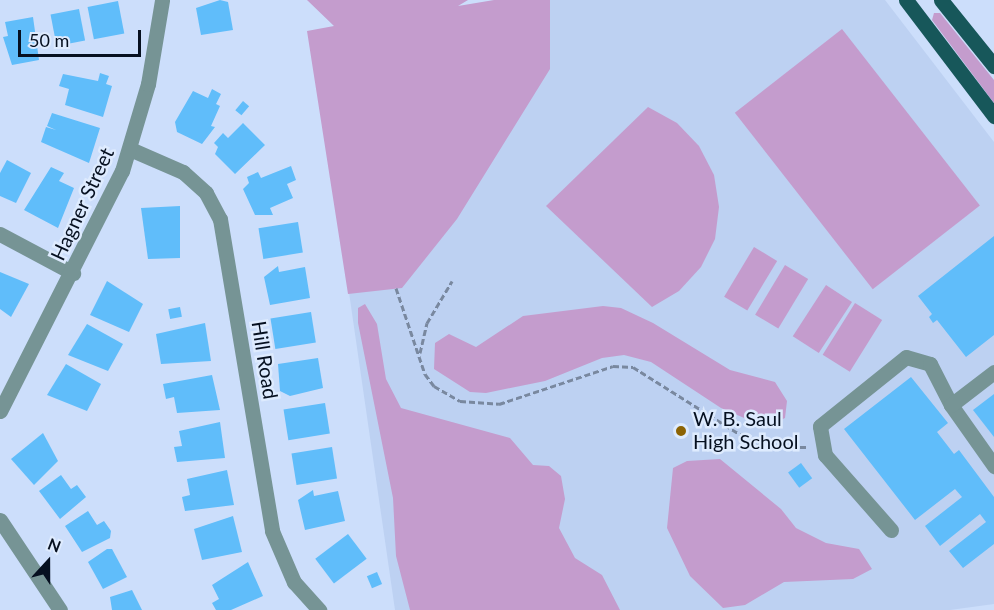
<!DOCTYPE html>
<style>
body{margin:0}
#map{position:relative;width:994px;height:610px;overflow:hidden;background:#ccdefb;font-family:Lato,sans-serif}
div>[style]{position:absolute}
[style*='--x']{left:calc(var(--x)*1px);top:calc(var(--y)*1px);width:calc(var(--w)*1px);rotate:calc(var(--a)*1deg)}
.built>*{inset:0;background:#bdd1f2}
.green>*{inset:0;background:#c49ccd;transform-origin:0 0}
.building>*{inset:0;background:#60bdfa;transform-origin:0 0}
.path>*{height:3px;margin-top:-1.5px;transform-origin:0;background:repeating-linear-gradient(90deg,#79889f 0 6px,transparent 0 9px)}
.minor>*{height:15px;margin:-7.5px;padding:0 7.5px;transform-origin:7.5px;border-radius:7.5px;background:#769495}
.major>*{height:15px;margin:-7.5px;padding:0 7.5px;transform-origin:7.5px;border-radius:7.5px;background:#17575a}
.dots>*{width:16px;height:16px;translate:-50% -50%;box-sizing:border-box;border:3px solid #deebfe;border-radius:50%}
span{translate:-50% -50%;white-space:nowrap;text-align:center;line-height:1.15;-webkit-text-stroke:5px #deebfe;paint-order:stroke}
.street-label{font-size:20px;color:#061020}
.poi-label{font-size:20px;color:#061020}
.left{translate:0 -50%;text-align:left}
.north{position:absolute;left:18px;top:532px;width:60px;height:60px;-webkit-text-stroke:4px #deebfe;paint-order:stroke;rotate:21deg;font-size:16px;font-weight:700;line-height:24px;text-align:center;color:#061020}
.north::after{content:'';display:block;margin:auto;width:21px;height:27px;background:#061020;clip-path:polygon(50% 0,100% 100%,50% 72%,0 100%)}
.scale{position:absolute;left:18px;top:30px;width:123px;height:27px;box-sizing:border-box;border:3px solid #061020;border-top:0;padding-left:8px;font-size:18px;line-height:21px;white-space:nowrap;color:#061020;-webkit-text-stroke:4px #deebfe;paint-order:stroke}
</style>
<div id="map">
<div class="built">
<div style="clip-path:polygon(508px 0,885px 0,994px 142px,994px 604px,950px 610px,395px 610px,344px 258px)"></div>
</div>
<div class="green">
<div style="clip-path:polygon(307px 0,468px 0,458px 6px,494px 0,550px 0,550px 69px,457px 219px,402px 288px,348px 294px,307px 31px,334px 26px)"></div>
<div style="clip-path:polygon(934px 13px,940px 13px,994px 80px,994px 103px,932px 20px)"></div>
<div style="left:842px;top:29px;width:224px;height:136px;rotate:52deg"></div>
<div style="clip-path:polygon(648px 107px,677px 123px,699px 146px,714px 175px,719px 207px,715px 239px,701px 267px,679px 291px,652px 307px,546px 206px)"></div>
<div style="left:754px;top:247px;width:27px;height:58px;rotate:31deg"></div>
<div style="left:785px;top:265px;width:27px;height:58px;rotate:31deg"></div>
<div style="left:826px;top:285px;width:31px;height:61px;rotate:33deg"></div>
<div style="left:855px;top:303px;width:32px;height:61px;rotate:32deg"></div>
<div style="clip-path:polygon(365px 304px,377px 324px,386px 379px,401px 408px,510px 438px,533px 465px,549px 466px,561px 476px,565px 499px,559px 528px,575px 558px,602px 575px,620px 610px,410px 610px,396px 556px,393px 498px,358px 323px,358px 308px)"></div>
<div style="clip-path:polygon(603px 306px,621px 308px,653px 323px,730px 370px,775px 382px,787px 401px,785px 418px,765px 427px,721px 408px,651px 362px,624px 355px,602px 358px,545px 381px,486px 393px,470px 392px,434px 369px,435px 343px,449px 334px,476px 347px,523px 316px)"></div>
<div style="clip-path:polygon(720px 459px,781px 509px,796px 528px,826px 543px,859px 549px,872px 569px,853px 579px,784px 582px,745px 605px,723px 608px,690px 576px,667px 528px,673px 468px,687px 461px)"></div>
</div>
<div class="building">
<div style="clip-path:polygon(220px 0,228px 2px,233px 30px,201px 35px,196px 8px)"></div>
<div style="left:118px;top:1px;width:33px;height:31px;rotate:79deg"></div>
<div style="left:79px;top:9px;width:32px;height:29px;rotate:79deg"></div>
<div style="clip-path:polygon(33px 17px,39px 60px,12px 65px,3px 37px,8px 36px,5px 22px)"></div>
<div style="clip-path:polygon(100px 73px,109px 76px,106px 84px,112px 86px,103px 117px,65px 105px,69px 89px,59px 86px,63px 74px,98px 81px)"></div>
<div style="clip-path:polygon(212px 89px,221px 94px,216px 104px,220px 106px,211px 126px,215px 127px,202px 144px,177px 132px,175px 122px,193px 91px,208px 98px)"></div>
<div style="left:243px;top:101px;width:8px;height:12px;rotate:40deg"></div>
<div style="clip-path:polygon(52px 113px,100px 128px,89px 163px,41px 142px,46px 127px,56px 130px,47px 126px)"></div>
<div style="clip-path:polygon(243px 123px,265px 145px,235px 174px,215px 154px,218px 147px,214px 143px,223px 133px,228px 138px)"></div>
<div style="clip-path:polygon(7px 160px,31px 173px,16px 203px,0 196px,0 173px)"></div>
<div style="clip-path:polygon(291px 166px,296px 180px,287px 184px,293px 198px,270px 208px,273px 215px,255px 215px,243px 189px,249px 183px,247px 177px,258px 172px,261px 178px)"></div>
<div style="clip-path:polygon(51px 167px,64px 173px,59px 181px,74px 188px,58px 228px,24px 210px)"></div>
<div style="clip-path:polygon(180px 206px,180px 258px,148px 259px,141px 208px)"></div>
<div style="left:298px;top:222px;width:31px;height:40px;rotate:81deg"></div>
<div style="clip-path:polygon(994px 236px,994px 335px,966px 357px,937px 320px,933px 323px,929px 317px,932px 314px,918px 296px)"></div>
<div style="clip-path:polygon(278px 266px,279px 272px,305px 267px,310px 298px,270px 305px,264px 277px)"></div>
<div style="clip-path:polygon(0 272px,29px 284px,11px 317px,0 309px)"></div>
<div style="clip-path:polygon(107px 281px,143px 304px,129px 332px,90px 315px)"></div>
<div style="left:180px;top:307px;width:10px;height:12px;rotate:79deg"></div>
<div style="left:311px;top:312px;width:31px;height:41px;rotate:81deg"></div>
<div style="clip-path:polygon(205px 323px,211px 361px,161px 364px,156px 334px)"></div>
<div style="clip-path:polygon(87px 324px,123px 344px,108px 371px,68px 355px)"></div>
<div style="clip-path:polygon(318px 358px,323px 388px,290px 396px,280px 391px,278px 364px)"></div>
<div style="clip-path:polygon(66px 364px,101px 384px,87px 411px,47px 395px)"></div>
<div style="clip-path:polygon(212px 375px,220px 410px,177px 413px,174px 397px,166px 399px,163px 384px)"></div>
<div style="clip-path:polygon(911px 377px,948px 423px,937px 432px,954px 454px,959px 450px,994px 497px,994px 544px,963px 568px,949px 551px,986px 522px,980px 514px,940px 546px,925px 526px,962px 497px,955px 489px,915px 520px,844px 429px)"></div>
<div style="clip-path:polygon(994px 394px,994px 437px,973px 410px)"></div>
<div style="left:325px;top:403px;width:31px;height:42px;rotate:81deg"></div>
<div style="clip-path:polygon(220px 422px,225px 458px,177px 462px,174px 447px,182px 446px,179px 431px)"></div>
<div style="clip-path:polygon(43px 433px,58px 461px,34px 485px,11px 459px)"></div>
<div style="left:332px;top:447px;width:32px;height:41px;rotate:81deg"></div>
<div style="left:801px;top:463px;width:19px;height:16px;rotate:54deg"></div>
<div style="clip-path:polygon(227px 470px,234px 505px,185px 511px,182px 497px,190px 495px,187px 479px)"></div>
<div style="clip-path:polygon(61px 475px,71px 489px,77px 485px,86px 497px,60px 519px,39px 491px)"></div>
<div style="clip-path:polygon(313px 490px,314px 496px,338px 491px,345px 521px,305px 530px,298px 500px)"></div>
<div style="clip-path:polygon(88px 511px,97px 525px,104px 521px,111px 531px,110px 538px,82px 552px,65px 526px)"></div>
<div style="clip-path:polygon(233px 516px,242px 552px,202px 560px,194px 529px)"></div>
<div style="left:348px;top:534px;width:31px;height:41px;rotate:53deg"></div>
<div style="clip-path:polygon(107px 549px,112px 549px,127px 577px,103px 589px,88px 562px)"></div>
<div style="clip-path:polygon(248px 562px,263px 596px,231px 610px,216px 610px,212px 603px,219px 599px,212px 585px)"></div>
<div style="left:377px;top:572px;width:13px;height:11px;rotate:67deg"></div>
<div style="clip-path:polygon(132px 590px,142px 610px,112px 610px,110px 597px)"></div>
</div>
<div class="path">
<div style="--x:396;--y:288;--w:91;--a:71.4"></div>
<div style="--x:425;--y:374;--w:15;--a:53"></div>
<div style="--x:434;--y:386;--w:30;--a:30"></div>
<div style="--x:460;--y:401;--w:39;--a:4"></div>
<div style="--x:499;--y:404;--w:120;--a:-18.4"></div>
<div style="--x:613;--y:366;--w:20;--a:3"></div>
<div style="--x:633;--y:367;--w:137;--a:32.2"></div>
<div style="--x:749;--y:440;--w:25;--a:16"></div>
<div style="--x:773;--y:447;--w:36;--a:0"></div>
<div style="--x:420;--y:353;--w:31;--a:-77"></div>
<div style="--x:427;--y:323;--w:49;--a:-59.2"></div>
</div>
<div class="minor">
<div style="--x:130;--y:149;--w:58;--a:23.5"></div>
<div style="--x:183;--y:172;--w:31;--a:42"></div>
<div style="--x:206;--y:193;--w:30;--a:62"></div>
<div style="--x:220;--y:219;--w:316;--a:80.5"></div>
<div style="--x:272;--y:531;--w:56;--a:66.7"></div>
<div style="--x:294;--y:582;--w:38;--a:48"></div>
<div style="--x:0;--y:234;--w:83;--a:28.1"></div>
<div style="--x:951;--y:405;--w:75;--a:54.8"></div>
<div style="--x:0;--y:411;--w:269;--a:-63.1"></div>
<div style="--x:122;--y:171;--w:91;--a:-73.4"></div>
<div style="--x:148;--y:84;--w:85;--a:-80.5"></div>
<div style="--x:0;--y:520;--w:108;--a:56.3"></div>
<div style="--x:891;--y:530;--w:100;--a:-131.3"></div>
<div style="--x:825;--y:455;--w:29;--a:-100"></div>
<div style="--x:820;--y:426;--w:110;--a:-38.7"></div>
<div style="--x:906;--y:357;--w:25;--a:16"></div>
<div style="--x:930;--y:364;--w:46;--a:62.9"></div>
<div style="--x:951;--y:405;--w:54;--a:-37.5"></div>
</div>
<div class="major">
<div style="--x:906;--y:0;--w:146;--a:52.8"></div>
<div style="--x:941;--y:0;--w:85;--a:51.2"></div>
</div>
<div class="dots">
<div style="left:681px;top:431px;background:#8c6304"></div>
</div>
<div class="street-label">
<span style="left:82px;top:204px;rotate:-65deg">Hagner Street</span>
<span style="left:265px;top:360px;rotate:81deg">Hill Road</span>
</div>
<div class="poi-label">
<span class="left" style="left:693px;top:430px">W. B. Saul<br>High School</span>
</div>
<div class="north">N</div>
<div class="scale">50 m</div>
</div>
